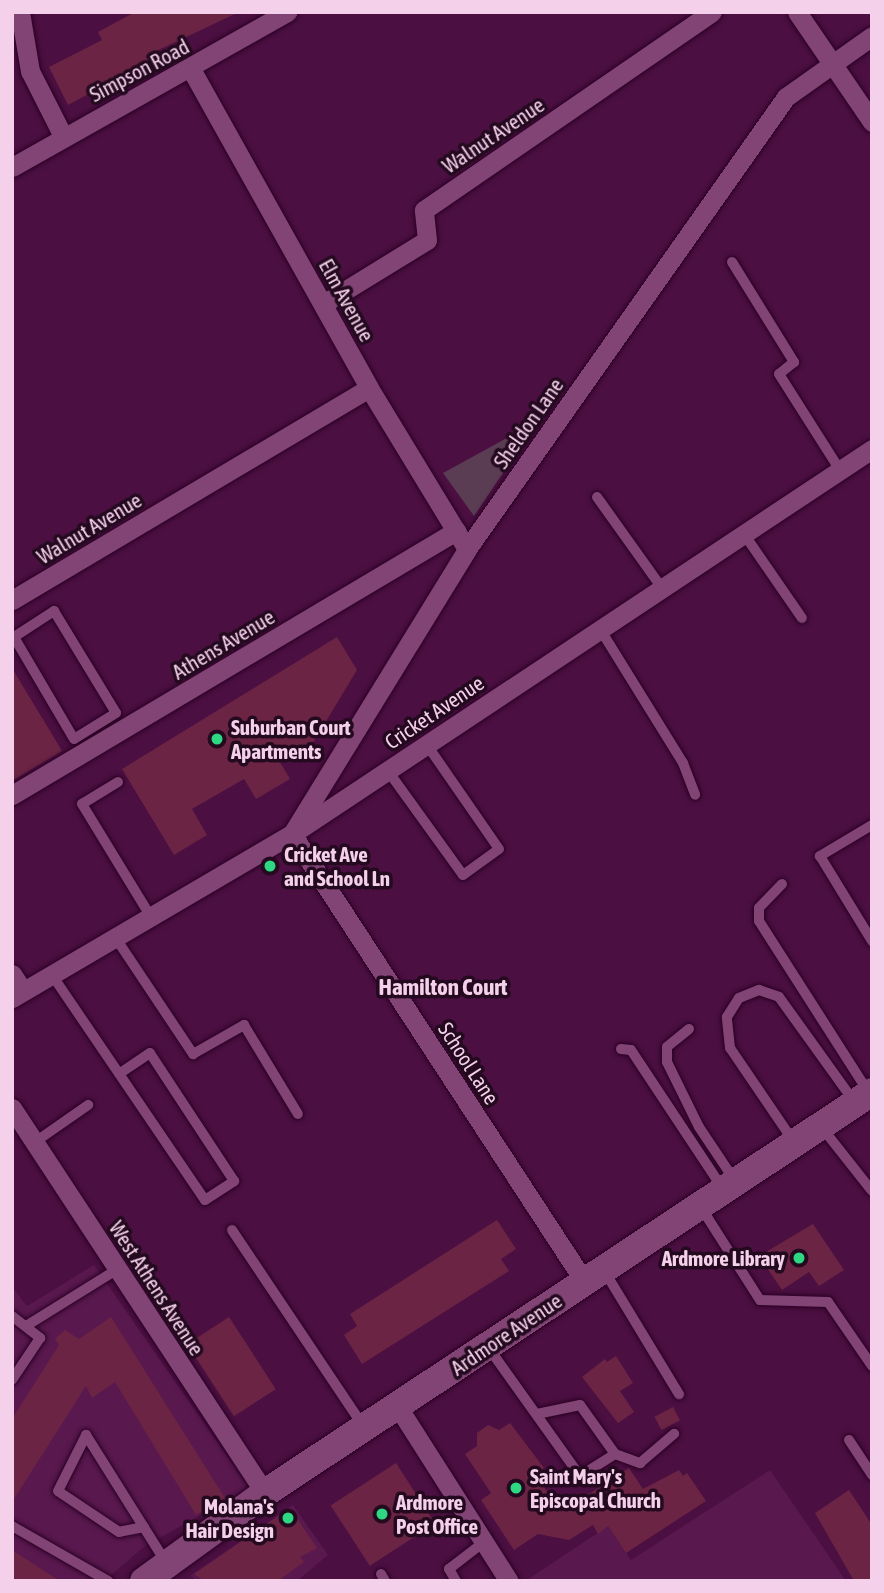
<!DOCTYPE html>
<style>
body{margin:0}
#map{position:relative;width:884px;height:1593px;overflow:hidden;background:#4b0f41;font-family:"Asap Condensed",sans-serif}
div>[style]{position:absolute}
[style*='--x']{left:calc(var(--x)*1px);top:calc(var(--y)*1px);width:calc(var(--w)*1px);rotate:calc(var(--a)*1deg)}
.built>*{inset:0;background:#59184e}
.green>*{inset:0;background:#5a3c53}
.building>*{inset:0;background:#6b2444;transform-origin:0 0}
.roads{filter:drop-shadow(0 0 2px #2a0024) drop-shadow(0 0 2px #2a0024)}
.lane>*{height:10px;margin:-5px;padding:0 5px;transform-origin:5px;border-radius:5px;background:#824375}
.street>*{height:19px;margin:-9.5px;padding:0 9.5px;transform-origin:9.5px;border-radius:9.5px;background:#824375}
.secondary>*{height:28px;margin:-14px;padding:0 14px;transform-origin:14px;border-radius:14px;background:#824375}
.dots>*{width:19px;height:19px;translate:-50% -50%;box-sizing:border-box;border:4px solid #230a1f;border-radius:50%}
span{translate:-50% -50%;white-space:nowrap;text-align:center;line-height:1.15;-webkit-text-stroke:7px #230a1f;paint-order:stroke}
.street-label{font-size:21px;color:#f5d0eb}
.poi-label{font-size:21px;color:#f5d0eb;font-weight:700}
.left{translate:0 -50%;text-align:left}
.right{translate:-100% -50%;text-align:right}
.neighbourhood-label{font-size:23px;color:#f5d0eb;font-weight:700}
.frame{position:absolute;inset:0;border:14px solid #f5d0eb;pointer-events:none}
</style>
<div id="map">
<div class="built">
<div style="clip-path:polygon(94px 1265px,249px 1488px,145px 1546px,104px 1581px,12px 1581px,12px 1287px,27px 1306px)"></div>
<div style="clip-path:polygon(770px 1470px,846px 1581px,527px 1580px,608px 1526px,631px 1560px)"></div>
<div style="clip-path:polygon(293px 1505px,328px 1555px,297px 1581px,197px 1581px,190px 1576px)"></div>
</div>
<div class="green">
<div style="clip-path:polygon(538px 421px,474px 516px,443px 473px)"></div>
</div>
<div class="building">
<div style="clip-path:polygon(135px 12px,239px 12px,146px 56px,149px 61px,68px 105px,49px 67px,102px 40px,98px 32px)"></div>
<div style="clip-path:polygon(337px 637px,357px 670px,302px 761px,269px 744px,290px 779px,256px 799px,244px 779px,192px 809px,207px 835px,174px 855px,122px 769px)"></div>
<div style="clip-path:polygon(12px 668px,62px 751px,12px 781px)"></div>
<div style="clip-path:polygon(497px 1220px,516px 1249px,501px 1259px,509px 1271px,362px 1364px,344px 1335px,357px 1326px,350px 1314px)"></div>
<div style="clip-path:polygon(813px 1224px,844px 1270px,819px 1286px,809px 1272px,782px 1290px,759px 1256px)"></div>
<div style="clip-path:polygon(111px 1317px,225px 1498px,196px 1515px,115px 1382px,92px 1398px,86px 1386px,12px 1502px,12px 1419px,59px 1345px,55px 1339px,65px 1330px,79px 1339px)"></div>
<div style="left:229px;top:1317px;width:86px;height:50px;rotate:57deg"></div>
<div style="clip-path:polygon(616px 1356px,633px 1383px,620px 1391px,634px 1412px,618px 1423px,582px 1377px,605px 1359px,607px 1362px)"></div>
<div style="left:673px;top:1407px;width:15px;height:21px;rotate:62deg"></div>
<div style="clip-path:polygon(510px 1423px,544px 1468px,535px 1474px,561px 1512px,629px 1468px,643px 1489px,679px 1470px,683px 1476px,687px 1473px,706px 1501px,626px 1553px,608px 1526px,598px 1534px,593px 1525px,569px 1540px,538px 1534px,514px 1550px,481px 1500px,491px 1493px,465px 1454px,477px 1446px,477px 1433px,488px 1425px,499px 1430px)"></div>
<div style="left:396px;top:1463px;width:72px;height:78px;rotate:57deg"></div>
<div style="clip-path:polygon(849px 1490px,872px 1525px,872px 1581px,854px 1581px,815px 1513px)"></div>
<div style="clip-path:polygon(290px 1508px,317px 1548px,300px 1557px,304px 1562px,278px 1581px,205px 1581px,194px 1574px)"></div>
<div style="clip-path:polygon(12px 1550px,60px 1581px,12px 1581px)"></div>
</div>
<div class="roads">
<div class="lane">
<div style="--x:732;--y:262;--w:118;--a:58.2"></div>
<div style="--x:794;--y:362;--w:19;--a:141"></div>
<div style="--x:779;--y:374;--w:114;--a:57.6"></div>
<div style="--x:597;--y:497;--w:112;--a:54.5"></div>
<div style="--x:744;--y:534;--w:102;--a:55.4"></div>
<div style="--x:54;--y:611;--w:119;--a:58.7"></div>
<div style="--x:116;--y:713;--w:49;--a:148.2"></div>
<div style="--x:74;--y:739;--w:118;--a:-120.5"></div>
<div style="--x:14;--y:637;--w:48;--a:-33"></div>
<div style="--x:600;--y:629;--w:158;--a:58.2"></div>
<div style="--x:683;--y:763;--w:34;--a:69"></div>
<div style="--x:388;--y:771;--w:128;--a:54.2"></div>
<div style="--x:463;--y:875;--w:44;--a:-35.8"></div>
<div style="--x:499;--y:849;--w:126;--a:-124.7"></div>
<div style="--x:118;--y:782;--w:42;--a:148.6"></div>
<div style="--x:82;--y:804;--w:132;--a:58.6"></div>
<div style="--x:872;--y:825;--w:61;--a:149.2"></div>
<div style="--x:820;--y:856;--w:100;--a:58.5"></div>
<div style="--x:782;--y:884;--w:33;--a:134"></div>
<div style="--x:759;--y:908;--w:13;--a:90"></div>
<div style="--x:759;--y:921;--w:201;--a:57.4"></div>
<div style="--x:115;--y:937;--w:141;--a:56.3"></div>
<div style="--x:193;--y:1054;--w:59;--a:-29.6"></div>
<div style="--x:244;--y:1025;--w:104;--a:58.8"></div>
<div style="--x:52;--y:975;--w:272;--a:55.8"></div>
<div style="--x:205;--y:1200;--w:35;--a:-33"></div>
<div style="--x:234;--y:1181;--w:153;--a:-123.3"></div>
<div style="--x:150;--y:1053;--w:37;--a:146"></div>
<div style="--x:689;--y:1029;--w:28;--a:141"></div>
<div style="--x:667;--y:1047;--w:15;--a:90"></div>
<div style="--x:667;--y:1062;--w:72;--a:63.8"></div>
<div style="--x:699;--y:1127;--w:65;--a:56.3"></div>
<div style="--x:621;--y:1049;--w:10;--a:6"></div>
<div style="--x:631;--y:1050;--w:167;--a:56.5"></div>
<div style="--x:823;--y:1129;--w:79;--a:51.7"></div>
<div style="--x:35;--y:1142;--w:65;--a:-34.9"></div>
<div style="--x:794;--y:1142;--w:114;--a:-124.2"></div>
<div style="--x:730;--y:1048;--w:31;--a:-96"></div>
<div style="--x:727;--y:1017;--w:22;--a:-58"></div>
<div style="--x:739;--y:998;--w:22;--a:-22"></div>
<div style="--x:759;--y:990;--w:21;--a:19"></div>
<div style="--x:779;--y:997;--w:127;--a:54.3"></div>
<div style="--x:702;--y:1209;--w:108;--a:57.5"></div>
<div style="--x:760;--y:1300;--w:68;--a:1.7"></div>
<div style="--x:828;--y:1302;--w:78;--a:55.5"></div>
<div style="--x:232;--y:1230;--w:234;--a:56.2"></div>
<div style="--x:605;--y:1272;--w:143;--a:58.8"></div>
<div style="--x:12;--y:1316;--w:36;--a:38"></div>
<div style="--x:40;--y:1338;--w:50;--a:123.7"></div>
<div style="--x:26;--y:1326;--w:108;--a:-31.8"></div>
<div style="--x:488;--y:1347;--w:158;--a:54.5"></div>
<div style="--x:580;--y:1476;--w:41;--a:-32.2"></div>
<div style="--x:615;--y:1454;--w:60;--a:-125.5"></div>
<div style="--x:580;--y:1405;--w:44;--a:168.2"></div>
<div style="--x:849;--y:1440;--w:42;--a:56.7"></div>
<div style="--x:615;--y:1454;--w:27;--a:20"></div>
<div style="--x:640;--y:1463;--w:45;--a:-40.5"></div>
<div style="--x:12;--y:1526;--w:111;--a:29.8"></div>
<div style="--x:144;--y:1527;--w:25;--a:169"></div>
<div style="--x:119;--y:1532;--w:73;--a:-146.1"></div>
<div style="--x:58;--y:1491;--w:63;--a:-63.4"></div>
<div style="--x:86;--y:1435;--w:149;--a:57.9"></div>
<div style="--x:381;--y:1574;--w:8;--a:60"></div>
<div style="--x:456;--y:1581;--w:14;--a:-120"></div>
<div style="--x:449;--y:1569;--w:44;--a:-37.6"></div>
</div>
<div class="street">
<div style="--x:20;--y:12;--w:60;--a:80.4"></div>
<div style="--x:30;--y:71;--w:73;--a:63.1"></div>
<div style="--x:797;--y:12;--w:133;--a:55.7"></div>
<div style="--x:191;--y:69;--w:365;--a:60.8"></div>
<div style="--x:369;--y:388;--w:188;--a:58.7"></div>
<div style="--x:12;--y:167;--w:316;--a:-29.4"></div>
<div style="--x:323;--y:304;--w:122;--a:-31.6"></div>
<div style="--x:427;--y:240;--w:30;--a:-96"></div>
<div style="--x:424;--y:210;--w:349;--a:-34.5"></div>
<div style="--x:12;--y:600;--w:415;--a:-30.7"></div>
<div style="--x:12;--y:795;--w:517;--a:-30.74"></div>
<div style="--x:12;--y:974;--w:20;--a:57"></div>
<div style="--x:12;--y:998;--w:324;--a:-30.4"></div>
<div style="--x:292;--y:834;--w:696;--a:-33.58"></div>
<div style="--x:12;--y:1108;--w:461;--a:56.7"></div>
<div style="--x:584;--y:1281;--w:534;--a:-123.15"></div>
<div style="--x:292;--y:834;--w:334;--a:-58.4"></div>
<div style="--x:467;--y:549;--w:553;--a:-54.79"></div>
<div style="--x:786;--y:97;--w:105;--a:-35.3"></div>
<div style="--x:398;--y:1407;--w:206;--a:57.5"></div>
</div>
<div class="secondary">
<div style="--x:144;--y:1581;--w:150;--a:-36"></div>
<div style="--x:265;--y:1493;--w:727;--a:-33.45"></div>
</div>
</div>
<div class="dots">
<div style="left:217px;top:739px;background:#2ed883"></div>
<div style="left:270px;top:866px;background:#2ed883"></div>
<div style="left:799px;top:1258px;background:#2ed883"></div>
<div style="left:516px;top:1488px;background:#2ed883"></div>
<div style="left:382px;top:1514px;background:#2ed883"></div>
<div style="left:288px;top:1518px;background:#2ed883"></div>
</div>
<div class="street-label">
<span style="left:139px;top:70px;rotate:-28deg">Simpson Road</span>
<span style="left:493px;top:135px;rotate:-34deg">Walnut Avenue</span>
<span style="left:347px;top:300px;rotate:61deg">Elm Avenue</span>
<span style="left:528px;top:423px;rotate:-55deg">Sheldon Lane</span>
<span style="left:89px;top:528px;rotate:-31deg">Walnut Avenue</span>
<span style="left:223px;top:644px;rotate:-31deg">Athens Avenue</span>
<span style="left:434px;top:712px;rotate:-34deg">Cricket Avenue</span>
<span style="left:469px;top:1063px;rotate:57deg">School Lane</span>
<span style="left:157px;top:1288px;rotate:57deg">West Athens Avenue</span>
<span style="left:506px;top:1334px;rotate:-34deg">Ardmore Avenue</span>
</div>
<div class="poi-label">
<span class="left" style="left:231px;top:739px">Suburban Court<br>Apartments</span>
<span class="left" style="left:284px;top:866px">Cricket Ave<br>and School Ln</span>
<span class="right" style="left:785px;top:1258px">Ardmore Library</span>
<span class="left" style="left:530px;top:1488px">Saint Mary's<br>Episcopal Church</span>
<span class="left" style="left:396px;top:1514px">Ardmore<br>Post Office</span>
<span class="right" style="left:274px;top:1518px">Molana's<br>Hair Design</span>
</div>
<div class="neighbourhood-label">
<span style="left:443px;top:987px">Hamilton Court</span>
</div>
<div class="frame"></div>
</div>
